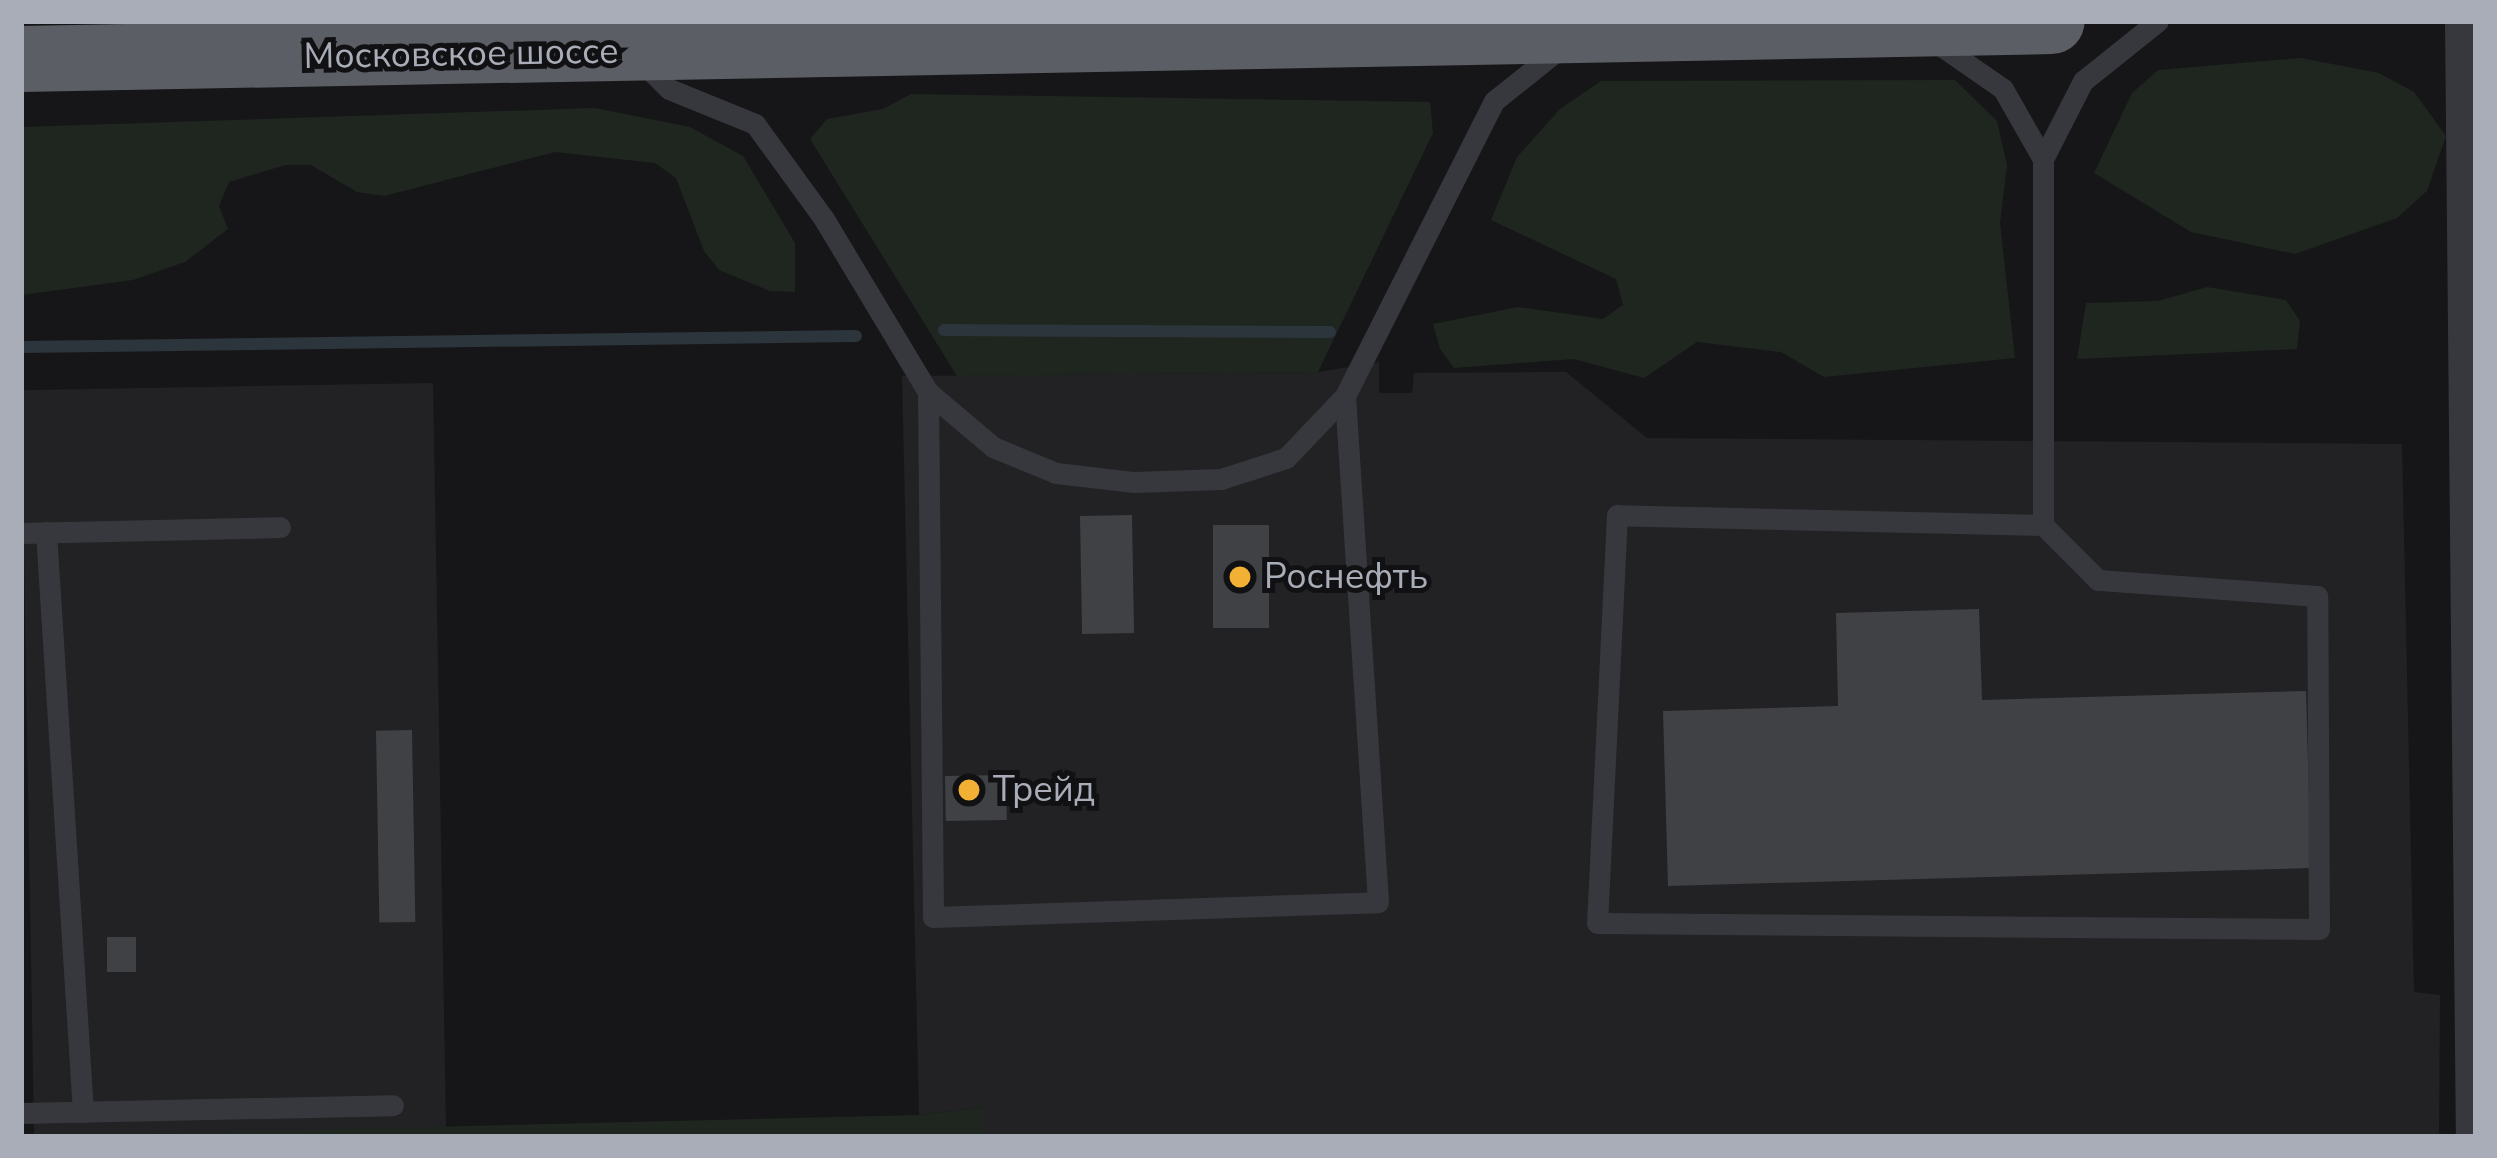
<!DOCTYPE html>
<meta charset="utf-8">
<style>
body{margin:0}
#map{position:relative;width:2497px;height:1158px;overflow:hidden;background:#161618;font-family:"Nunito Sans",sans-serif}
div>[style]{position:absolute}
[style*='--x']{left:calc(var(--x)*1px);top:calc(var(--y)*1px);width:calc(var(--w)*1px);rotate:calc(var(--a)*1deg)}
.built>*{inset:0;background:#222225;transform-origin:0 0}
.green>*{inset:0;background:#1e261f}
.stream>*{height:12px;margin:-6px;padding:0 6px;transform-origin:6px;border-radius:6px;background:#2c353c}
.building>*{inset:0;background:#404145;transform-origin:0 0}
.service>*{height:21px;margin:-10.5px;padding:0 10.5px;transform-origin:10.5px;border-radius:10.5px;background:#37383d}
.minor>*{height:39px;margin:-19.5px;padding:0 19.5px;transform-origin:19.5px;border-radius:19.5px;background:#37383d}
.trunk>*{height:66px;margin:-33px;padding:0 33px;transform-origin:33px;border-radius:33px;background:#5b5e65}
.dots>*{width:33px;height:33px;translate:-50% -50%;box-sizing:border-box;border:6px solid #111113;border-radius:50%}
span{translate:-50% -50%;white-space:nowrap;text-align:center;line-height:1.15;-webkit-text-stroke:10px #111113;paint-order:stroke}
.street-label{font-size:36px;color:#a8adb8}
.poi-label{font-size:36px;color:#a8adb8}
.left{translate:0 -50%;text-align:left}
.frame{position:absolute;inset:0;border:24px solid #a8adb8;pointer-events:none}
</style>
<div id="map">
<div class="built">
<div style="clip-path:polygon(1379px 362px,1379px 393px,1412px 393px,1414px 373px,1566px 372px,1647px 438px,2402px 444px,2414px 992px,2440px 995px,2439px 1137px,983px 1137px,982px 1107px,919px 1115px,902px 376px,1318px 372px)"></div>
<div style="left:433px;top:383px;width:746px;height:412px;rotate:89deg"></div>
</div>
<div class="green">
<div style="clip-path:polygon(2301px 58px,2379px 73px,2414px 92px,2446px 136px,2427px 191px,2397px 218px,2295px 254px,2191px 232px,2094px 173px,2132px 93px,2158px 70px)"></div>
<div style="clip-path:polygon(1955px 80px,1997px 121px,2007px 165px,2000px 223px,2015px 358px,1824px 377px,1781px 352px,1697px 342px,1644px 378px,1574px 359px,1454px 368px,1440px 349px,1433px 324px,1518px 307px,1603px 319px,1623px 305px,1616px 279px,1491px 220px,1517px 157px,1560px 109px,1601px 81px)"></div>
<div style="clip-path:polygon(911px 94px,1430px 102px,1433px 133px,1318px 372px,957px 376px,810px 139px,827px 119px,883px 109px)"></div>
<div style="clip-path:polygon(595px 108px,690px 127px,743px 156px,795px 243px,795px 292px,770px 291px,719px 270px,704px 251px,676px 178px,655px 163px,555px 152px,384px 196px,357px 192px,311px 165px,285px 165px,229px 182px,219px 206px,228px 229px,185px 262px,133px 280px,21px 295px,21px 127px)"></div>
<div style="clip-path:polygon(2207px 287px,2286px 300px,2300px 321px,2297px 349px,2077px 359px,2086px 303px,2158px 301px)"></div>
<div style="clip-path:polygon(983px 1107px,983px 1137px,23px 1137px,919px 1115px)"></div>
</div>
<div class="stream">
<div style="--x:944;--y:330;--w:386;--a:0.3"></div>
<div style="--x:21;--y:347;--w:835;--a:-0.75"></div>
</div>
<div class="building">
<div style="left:1132px;top:515px;width:118px;height:52px;rotate:89deg"></div>
<div style="left:1213px;top:525px;width:56px;height:103px"></div>
<div style="clip-path:polygon(1979px 609px,1982px 700px,2306px 691px,2311px 868px,1668px 886px,1663px 711px,1838px 706px,1836px 613px)"></div>
<div style="left:412px;top:730px;width:192px;height:36px;rotate:89deg"></div>
<div style="left:1006px;top:775px;width:45px;height:61px;rotate:89deg"></div>
<div style="left:107px;top:937px;width:29px;height:35px"></div>
</div>
<div class="service">
<div style="--x:1934;--y:41;--w:84;--a:34.8"></div>
<div style="--x:2003;--y:89;--w:81;--a:60.3"></div>
<div style="--x:2043;--y:159;--w:88;--a:-62.9"></div>
<div style="--x:2083;--y:81;--w:96;--a:-38.7"></div>
<div style="--x:642;--y:62;--w:38;--a:45"></div>
<div style="--x:669;--y:89;--w:93;--a:22.1"></div>
<div style="--x:755;--y:124;--w:117;--a:54"></div>
<div style="--x:824;--y:219;--w:202;--a:59"></div>
<div style="--x:928;--y:392;--w:85;--a:40.2"></div>
<div style="--x:993;--y:447;--w:68;--a:22.4"></div>
<div style="--x:1056;--y:473;--w:79;--a:6.6"></div>
<div style="--x:1134;--y:482;--w:87;--a:-2"></div>
<div style="--x:1221;--y:479;--w:68;--a:-17.9"></div>
<div style="--x:1286;--y:458;--w:86;--a:-46.4"></div>
<div style="--x:1345;--y:396;--w:330;--a:-63.2"></div>
<div style="--x:1494;--y:101;--w:88;--a:-38.6"></div>
<div style="--x:2043;--y:159;--w:366;--a:90"></div>
<div style="--x:2043;--y:525;--w:426;--a:-178.7"></div>
<div style="--x:1617;--y:515;--w:408;--a:92.8"></div>
<div style="--x:1597;--y:923;--w:722;--a:0.48"></div>
<div style="--x:2319;--y:929;--w:333;--a:-90.3"></div>
<div style="--x:2317;--y:596;--w:220;--a:-175.8"></div>
<div style="--x:2098;--y:580;--w:78;--a:-135"></div>
<div style="--x:928;--y:392;--w:525;--a:89.45"></div>
<div style="--x:933;--y:917;--w:445;--a:-1.9"></div>
<div style="--x:1378;--y:902;--w:507;--a:-93.73"></div>
<div style="--x:46;--y:532;--w:581;--a:86.35"></div>
<div style="--x:21;--y:533;--w:259;--a:-1.3"></div>
<div style="--x:21;--y:1113;--w:372;--a:-1.2"></div>
</div>
<div class="minor">
<div style="--x:2464;--y:21;--w:1116;--a:89.44"></div>
</div>
<div class="trunk">
<div style="--x:21;--y:59;--w:2031;--a:-1.07"></div>
</div>
<div class="dots">
<div style="left:1240px;top:577px;background:#f2b134"></div>
<div style="left:969px;top:790px;background:#f2b134"></div>
</div>
<div class="street-label">
<span style="left:461px;top:54px;rotate:-1deg">Московское шоссе</span>
</div>
<div class="poi-label">
<span class="left" style="left:1264px;top:577px">Роснефть</span>
<span class="left" style="left:993px;top:790px">Трейд</span>
</div>
<div class="frame"></div>
</div>
